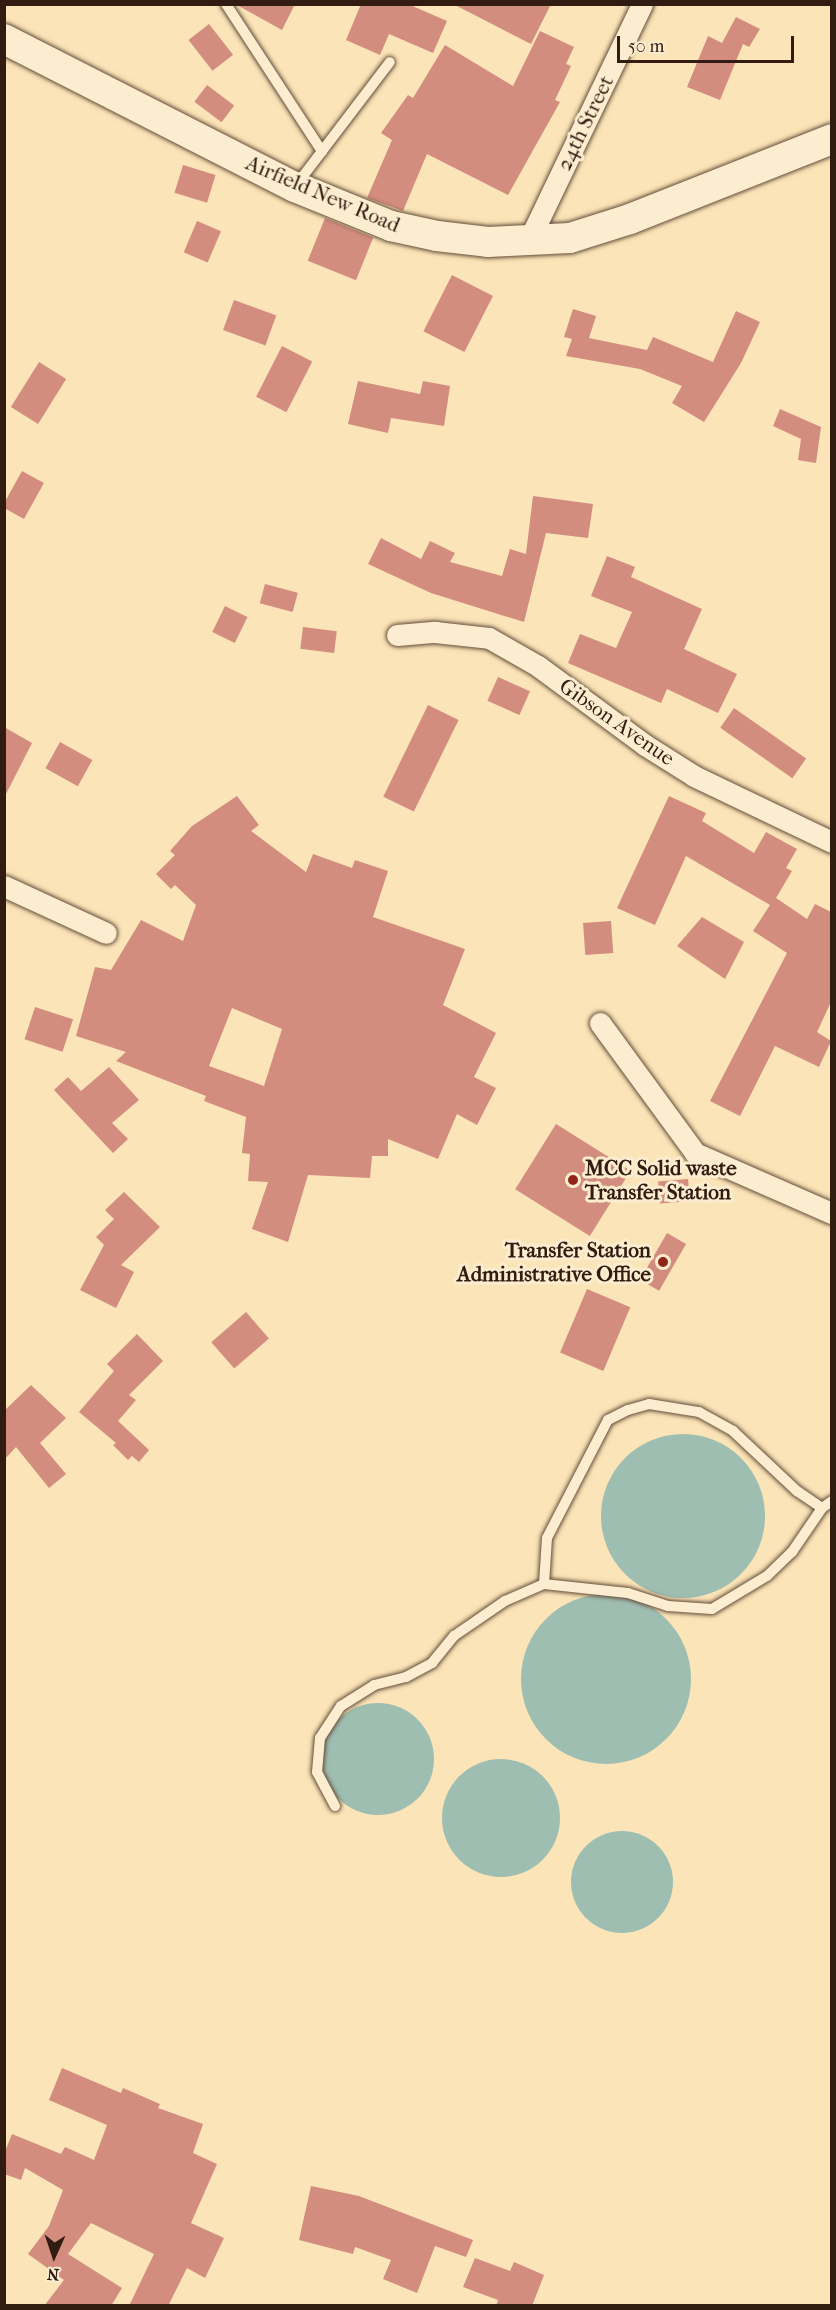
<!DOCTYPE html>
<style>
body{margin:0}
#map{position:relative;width:836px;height:2310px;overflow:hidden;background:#fbe4b7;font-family:"IM FELL French Canon",serif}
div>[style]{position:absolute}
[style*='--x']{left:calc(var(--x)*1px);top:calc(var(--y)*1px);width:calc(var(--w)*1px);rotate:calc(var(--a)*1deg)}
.water>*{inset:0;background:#9fbeb2}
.round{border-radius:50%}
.building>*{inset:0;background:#d38d7f;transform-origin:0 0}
.roads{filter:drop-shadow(0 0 2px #644d3a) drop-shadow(0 0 2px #644d3a)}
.lane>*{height:10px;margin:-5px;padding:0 5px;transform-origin:5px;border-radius:5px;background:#fcedd0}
.street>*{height:21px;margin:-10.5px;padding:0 10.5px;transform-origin:10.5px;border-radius:10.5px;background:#fcedd0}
.secondary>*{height:30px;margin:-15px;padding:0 15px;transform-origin:15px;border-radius:15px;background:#fcedd0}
.dots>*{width:16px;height:16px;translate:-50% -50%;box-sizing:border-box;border:3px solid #fcedd0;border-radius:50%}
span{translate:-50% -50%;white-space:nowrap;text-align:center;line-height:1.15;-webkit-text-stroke:6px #fcedd0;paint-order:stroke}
.street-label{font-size:21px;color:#321b11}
.poi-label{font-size:21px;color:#321b11;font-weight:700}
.left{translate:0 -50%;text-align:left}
.right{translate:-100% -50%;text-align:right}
.frame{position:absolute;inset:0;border:6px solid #321b11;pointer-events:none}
.north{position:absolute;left:24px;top:2226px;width:60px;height:60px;-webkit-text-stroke:4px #fcedd0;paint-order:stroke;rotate:183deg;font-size:16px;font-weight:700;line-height:24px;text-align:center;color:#321b11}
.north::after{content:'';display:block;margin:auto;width:21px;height:27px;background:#321b11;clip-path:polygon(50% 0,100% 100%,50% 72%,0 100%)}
.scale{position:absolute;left:617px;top:36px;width:177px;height:27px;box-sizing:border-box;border:3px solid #321b11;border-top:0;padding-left:8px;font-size:18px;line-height:21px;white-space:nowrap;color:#321b11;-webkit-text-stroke:4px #fcedd0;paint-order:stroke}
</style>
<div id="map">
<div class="water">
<div class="round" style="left:601px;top:1434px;width:164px;height:164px"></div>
<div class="round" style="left:521px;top:1594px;width:170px;height:170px"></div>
<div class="round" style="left:322px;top:1703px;width:112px;height:112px"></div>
<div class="round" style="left:442px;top:1759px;width:118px;height:118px"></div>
<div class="round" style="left:571px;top:1831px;width:102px;height:102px"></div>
</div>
<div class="building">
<div style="clip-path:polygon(235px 4px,295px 4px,282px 30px)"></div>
<div style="clip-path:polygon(361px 4px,408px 4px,447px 21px,433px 53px,389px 34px,380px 55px,346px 40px)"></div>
<div style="clip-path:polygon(453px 4px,551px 4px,531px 44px)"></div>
<div style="clip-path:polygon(736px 17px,760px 29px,749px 47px,743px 44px,720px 100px,687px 87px,708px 36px,722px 43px)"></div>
<div style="left:209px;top:24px;width:39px;height:26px;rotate:52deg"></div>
<div style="clip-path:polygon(540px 31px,574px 47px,566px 64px,571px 66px,555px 100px,560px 102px,508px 195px,427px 154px,403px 211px,367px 198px,392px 140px,381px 133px,408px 95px,413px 98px,445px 45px,513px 86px)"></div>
<div style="left:207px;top:85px;width:34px;height:21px;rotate:37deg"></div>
<div style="left:183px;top:165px;width:34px;height:29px;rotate:17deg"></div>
<div style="left:325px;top:218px;width:52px;height:46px;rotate:22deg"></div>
<div style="left:197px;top:221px;width:26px;height:34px;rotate:23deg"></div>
<div style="left:452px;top:275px;width:46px;height:63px;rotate:27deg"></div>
<div style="left:234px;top:300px;width:45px;height:32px;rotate:20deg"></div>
<div style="clip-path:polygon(573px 309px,596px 316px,589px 338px,647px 350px,653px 337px,713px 362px,736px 311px,760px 322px,741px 363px,704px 422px,672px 403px,682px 386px,640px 369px,566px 356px,572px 339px,564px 337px)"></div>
<div style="left:282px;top:346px;width:34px;height:57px;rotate:27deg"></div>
<div style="left:39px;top:362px;width:32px;height:53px;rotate:32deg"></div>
<div style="clip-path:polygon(358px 381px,420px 394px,423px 381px,450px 386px,444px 426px,391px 418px,388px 433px,348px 424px)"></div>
<div style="clip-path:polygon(780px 409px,821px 427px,816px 463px,798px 460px,801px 439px,773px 426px)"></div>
<div style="left:22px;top:471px;width:25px;height:41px;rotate:29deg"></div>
<div style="clip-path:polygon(533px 496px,593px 504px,588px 538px,546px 533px,524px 622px,431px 593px,368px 564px,381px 538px,421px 559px,430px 541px,455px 553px,450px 562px,502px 576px,510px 549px,526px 554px)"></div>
<div style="clip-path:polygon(607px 556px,635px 567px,631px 577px,702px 609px,684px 649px,737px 674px,718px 713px,667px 689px,661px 703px,568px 663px,580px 634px,616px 648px,632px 612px,591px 596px)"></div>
<div style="left:265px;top:584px;width:34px;height:20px;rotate:15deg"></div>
<div style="left:225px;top:606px;width:25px;height:29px;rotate:26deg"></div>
<div style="left:303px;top:627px;width:34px;height:22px;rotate:7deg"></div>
<div style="left:498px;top:677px;width:35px;height:26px;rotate:24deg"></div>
<div style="left:428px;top:705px;width:34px;height:102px;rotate:26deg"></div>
<div style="left:734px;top:708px;width:88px;height:24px;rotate:35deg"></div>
<div style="clip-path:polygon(4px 727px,32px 743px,4px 798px)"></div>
<div style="left:60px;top:742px;width:37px;height:30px;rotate:29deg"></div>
<div style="clip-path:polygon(evenodd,237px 796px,259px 825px,251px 831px,306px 872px,313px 854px,352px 868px,355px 860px,388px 871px,373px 917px,465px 949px,443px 1005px,496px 1033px,474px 1077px,496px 1088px,477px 1125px,457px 1114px,438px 1159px,388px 1139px,388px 1156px,372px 1156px,370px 1178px,308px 1175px,288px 1242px,252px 1229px,268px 1182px,248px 1181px,250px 1154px,242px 1153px,246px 1117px,204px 1101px,206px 1096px,116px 1061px,126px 1052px,76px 1036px,95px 967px,111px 970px,141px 920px,183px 941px,196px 905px,175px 885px,171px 889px,156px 874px,175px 855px,170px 851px,192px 826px,237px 796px,232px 1008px,282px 1029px,264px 1086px,209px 1066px,232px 1008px)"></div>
<div style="clip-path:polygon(669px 796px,706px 813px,702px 821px,754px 853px,766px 832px,797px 849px,786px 868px,792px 871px,776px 898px,807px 919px,815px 904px,831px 912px,831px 1002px,817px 1032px,831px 1041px,819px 1067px,775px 1046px,740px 1116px,710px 1101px,787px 953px,753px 931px,770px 905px,686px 856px,655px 925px,617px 908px)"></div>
<div style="clip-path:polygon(702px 917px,744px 942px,725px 979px,677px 946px)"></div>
<div style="left:611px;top:921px;width:32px;height:28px;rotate:86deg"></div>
<div style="left:35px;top:1007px;width:40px;height:34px;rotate:18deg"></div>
<div style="clip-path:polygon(109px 1067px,139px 1100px,112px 1123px,128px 1139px,113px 1153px,54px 1090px,68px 1077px,81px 1091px)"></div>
<div style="left:556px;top:1124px;width:88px;height:77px;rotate:32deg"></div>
<div style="left:688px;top:1179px;width:22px;height:30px;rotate:85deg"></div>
<div style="clip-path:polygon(124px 1192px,160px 1227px,121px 1265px,134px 1272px,116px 1308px,80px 1290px,104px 1245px,96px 1237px,114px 1219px,105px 1210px)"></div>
<div style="left:667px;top:1233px;width:22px;height:54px;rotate:30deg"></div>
<div style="left:587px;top:1289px;width:47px;height:69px;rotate:23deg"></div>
<div style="left:246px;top:1312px;width:35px;height:46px;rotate:49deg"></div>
<div style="clip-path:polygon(137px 1334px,163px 1361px,129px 1395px,136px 1400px,118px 1421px,149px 1450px,139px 1462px,132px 1456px,128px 1460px,113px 1445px,116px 1443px,79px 1412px,114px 1371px,107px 1364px)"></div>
<div style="clip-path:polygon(31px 1385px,66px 1418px,40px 1443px,66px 1474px,49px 1488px,16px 1447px,4px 1460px,4px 1411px)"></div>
<div style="clip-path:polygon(62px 2068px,121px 2093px,123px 2088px,160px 2104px,158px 2108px,203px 2124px,193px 2153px,217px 2164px,191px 2223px,224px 2238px,205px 2278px,187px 2268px,168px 2306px,129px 2306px,154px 2254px,91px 2223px,68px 2254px,122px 2288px,111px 2306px,44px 2306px,64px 2280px,28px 2254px,49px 2226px,63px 2190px,25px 2168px,21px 2180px,4px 2174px,4px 2154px,12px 2134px,61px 2154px,65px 2147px,94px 2160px,107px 2125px,49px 2100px)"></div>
<div style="clip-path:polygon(311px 2186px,359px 2196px,473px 2240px,466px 2257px,435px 2246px,417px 2293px,383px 2279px,391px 2260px,355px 2247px,353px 2254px,299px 2240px)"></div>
<div style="clip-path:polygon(475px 2258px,510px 2271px,514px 2262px,544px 2275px,532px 2306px,496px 2306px,498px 2300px,463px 2287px)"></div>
</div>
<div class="roads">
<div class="lane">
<div style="--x:226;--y:4;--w:176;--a:56.9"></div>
<div style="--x:297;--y:184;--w:153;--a:-52.7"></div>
<div style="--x:544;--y:1584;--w:46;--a:-86.3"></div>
<div style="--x:547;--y:1538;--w:133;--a:-62.7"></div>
<div style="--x:608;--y:1420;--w:22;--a:-27"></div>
<div style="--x:628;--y:1410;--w:22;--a:-16"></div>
<div style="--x:649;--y:1404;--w:51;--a:9.1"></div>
<div style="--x:699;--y:1412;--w:39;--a:29"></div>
<div style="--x:733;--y:1431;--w:88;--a:43.2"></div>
<div style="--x:797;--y:1491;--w:30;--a:34"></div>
<div style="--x:822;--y:1508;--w:12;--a:-35"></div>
<div style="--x:335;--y:1806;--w:38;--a:-118"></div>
<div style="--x:317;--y:1772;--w:34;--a:-85"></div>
<div style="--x:320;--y:1738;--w:38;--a:-57"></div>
<div style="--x:341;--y:1706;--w:39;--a:-32"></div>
<div style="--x:374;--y:1685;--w:33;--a:-14"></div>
<div style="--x:406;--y:1677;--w:30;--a:-28"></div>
<div style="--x:432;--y:1663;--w:35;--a:-51"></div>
<div style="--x:454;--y:1636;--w:62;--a:-34.5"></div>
<div style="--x:505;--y:1601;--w:43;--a:-23.6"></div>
<div style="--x:544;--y:1584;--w:84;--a:6.1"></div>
<div style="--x:628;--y:1593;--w:42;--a:18"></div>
<div style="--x:668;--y:1606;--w:44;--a:3.9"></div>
<div style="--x:712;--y:1609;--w:64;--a:-31"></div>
<div style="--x:767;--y:1576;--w:35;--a:-44"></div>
<div style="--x:792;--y:1552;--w:53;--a:-55.7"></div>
</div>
<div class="street">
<div style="--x:528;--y:242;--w:264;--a:-64.4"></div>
<div style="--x:397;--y:635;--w:38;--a:-5"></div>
<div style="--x:435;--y:632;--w:54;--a:6.3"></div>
<div style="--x:489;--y:638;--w:56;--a:29.7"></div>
<div style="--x:538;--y:666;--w:133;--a:36.4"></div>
<div style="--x:645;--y:745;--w:58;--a:32.3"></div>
<div style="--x:694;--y:776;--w:153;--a:25.6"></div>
<div style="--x:4;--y:886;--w:112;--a:24.7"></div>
<div style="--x:600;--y:1023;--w:161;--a:53.8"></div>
<div style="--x:695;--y:1153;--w:150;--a:23.7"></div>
</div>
<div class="secondary">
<div style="--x:4;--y:39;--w:326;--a:27"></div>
<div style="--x:295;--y:187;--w:104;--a:22.1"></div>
<div style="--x:391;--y:226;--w:47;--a:12.3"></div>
<div style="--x:437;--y:236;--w:51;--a:6.7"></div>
<div style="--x:488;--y:242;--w:82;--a:-2.8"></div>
<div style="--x:570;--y:238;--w:63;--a:-17.6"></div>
<div style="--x:630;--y:219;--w:217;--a:-21.6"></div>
</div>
</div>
<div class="dots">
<div style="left:573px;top:1180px;background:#8f2418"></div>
<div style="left:663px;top:1262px;background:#8f2418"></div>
</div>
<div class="street-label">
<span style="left:585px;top:123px;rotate:-64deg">24th Street</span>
<span style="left:323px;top:194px;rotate:23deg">Airfield New Road</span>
<span style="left:617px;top:722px;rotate:35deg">Gibson Avenue</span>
</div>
<div class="poi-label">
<span class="left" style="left:585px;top:1180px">MCC Solid waste<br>Transfer Station</span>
<span class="right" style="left:651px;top:1262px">Transfer Station<br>Administrative Office</span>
</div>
<div class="frame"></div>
<div class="north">N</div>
<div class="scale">50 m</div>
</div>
